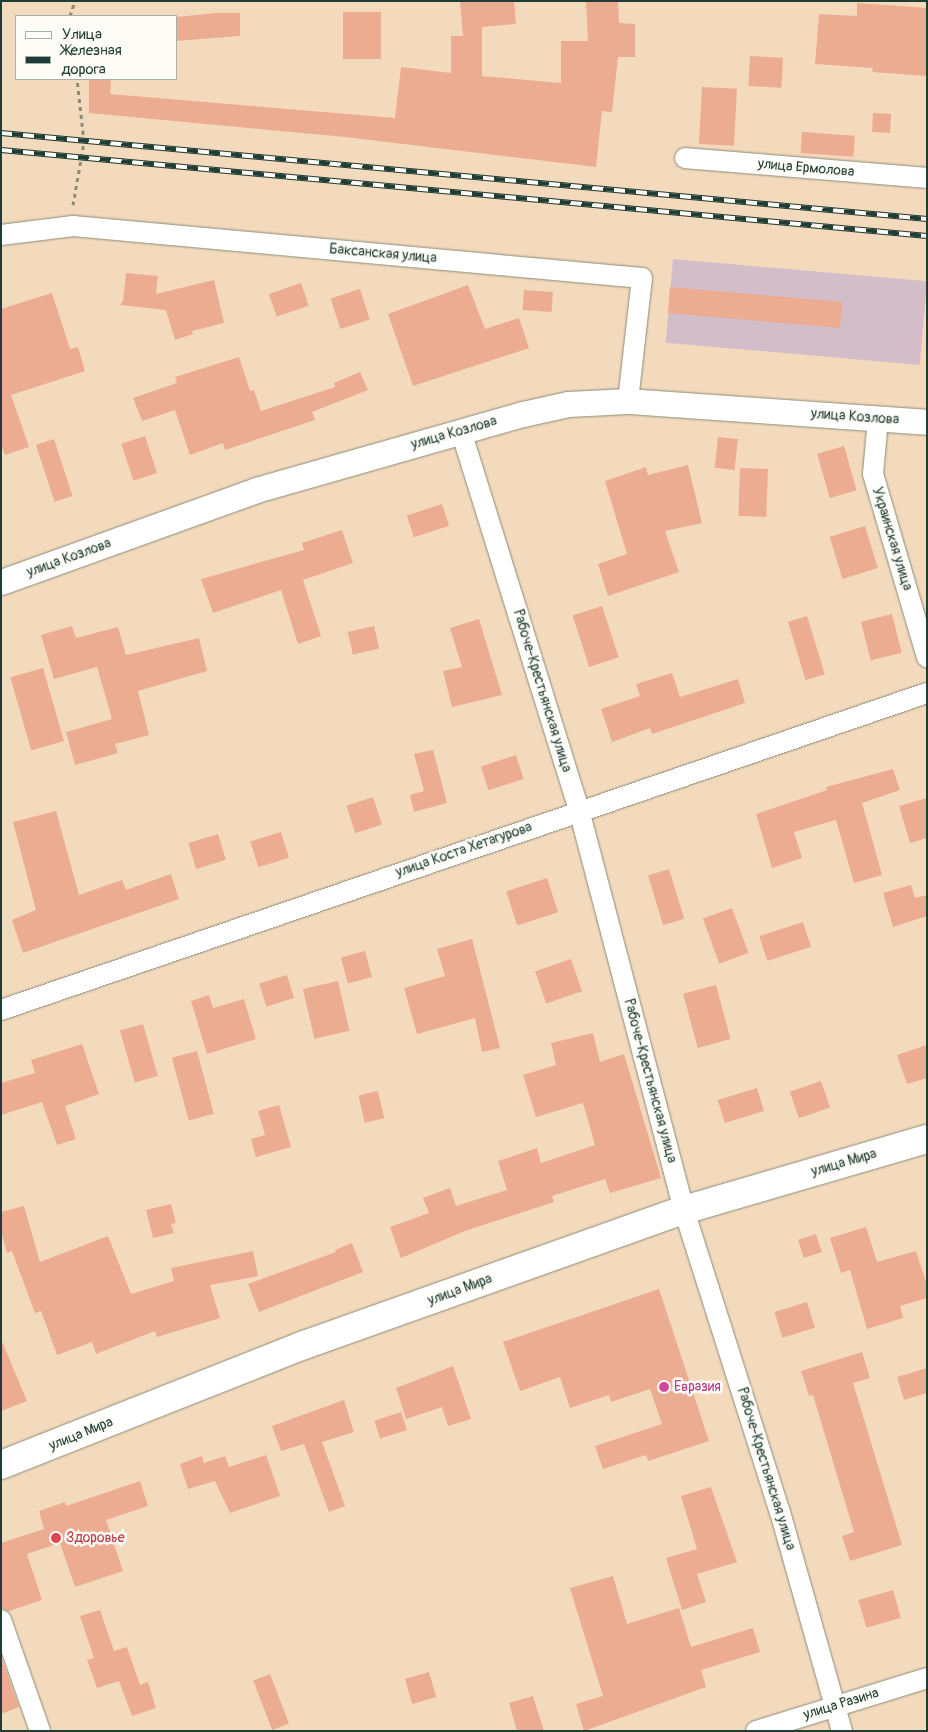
<!DOCTYPE html>
<meta charset="utf-8">
<style>
body{margin:0}
#map{position:relative;width:928px;height:1732px;overflow:hidden;background:#f4dabd;font-family:Pangolin,sans-serif}
div>[style]{position:absolute}
[style*='--x']{left:calc(var(--x)*1px);top:calc(var(--y)*1px);width:calc(var(--w)*1px);rotate:calc(var(--a)*1deg)}
.industrial>*{inset:0;background:#d2bdc8;transform-origin:0 0}
.building>*{inset:0;background:#ecac92;transform-origin:0 0}
.path>*{height:3px;margin-top:-1.5px;transform-origin:0;background:repeating-linear-gradient(90deg,#8a8c78 0 4px,transparent 0 8px)}
.roads{filter:drop-shadow(0 0 1px #8a8c78) drop-shadow(0 0 1px #8a8c78)}
.minor>*{height:20px;margin:-10px;padding:0 10px;transform-origin:10px;border-radius:10px;background:#fff}
.tertiary>*{height:25px;margin:-12.5px;padding:0 12.5px;transform-origin:12.5px;border-radius:12.5px;background:#fff}
.secondary>*{height:28px;margin:-14px;padding:0 14px;transform-origin:14px;border-radius:14px;background:#fff}
.rail>*{height:5.5px;margin-top:-2.75px;transform-origin:0;background:repeating-linear-gradient(90deg,#fdfcf7 0 11px,#1f3d34 0 22px);box-sizing:border-box;border-block:1px solid #1f3d34}
.dots>*{width:14px;height:14px;translate:-50% -50%;box-sizing:border-box;border:2px solid #fdfcf7;border-radius:50%}
span{translate:-50% -50%;white-space:nowrap;text-align:center;line-height:1.15;-webkit-text-stroke:5px #fdfcf7;paint-order:stroke}
.street-label{font-size:14px;color:#1f3d34}
.hotel-label{font-size:14px;color:#b23c85}
.left{translate:0 -50%;text-align:left}
.health-label{font-size:14px;color:#be3a42}
.frame{position:absolute;inset:0;border:2px solid #1f3d34;pointer-events:none}
.legend{position:absolute;left:15px;top:15px;width:162px;height:65px;box-sizing:border-box;background:#fdfcf7;border:1px solid #a4b0a9;margin:0;padding:6px 9px;list-style:none;font-size:15px;color:#1f3d34}
.legend li{display:flex;align-items:center;gap:10px;height:25px}
.legend b{width:25px;border:1px solid #a4b0a9}
</style>
<div id="map">
<div class="industrial">
<div style="left:673px;top:259px;width:255px;height:84px;rotate:5deg"></div>
</div>
<div class="building">
<div style="clip-path:polygon(460px 1px,514px 1px,516px 24px,482px 27px,482px 76px,561px 83px,561px 41px,588px 41px,586px 1px,618px 1px,619px 23px,635px 24px,635px 57px,618px 57px,612px 112px,602px 111px,596px 167px,345px 137px,89px 113px,89px 79px,111px 79px,110px 94px,395px 118px,401px 67px,451px 73px,451px 36px,463px 36px)"></div>
<div style="clip-path:polygon(857px 3px,927px 8px,927px 76px,872px 72px,873px 68px,815px 64px,819px 14px,857px 16px)"></div>
<div style="left:343px;top:12px;width:38px;height:47px"></div>
<div style="clip-path:polygon(217px 13px,240px 13px,240px 36px,176px 41px,176px 17px)"></div>
<div style="left:750px;top:56px;width:33px;height:30px;rotate:3deg"></div>
<div style="left:702px;top:87px;width:35px;height:57px;rotate:3deg"></div>
<div style="left:873px;top:113px;width:18px;height:19px;rotate:3deg"></div>
<div style="left:802px;top:132px;width:53px;height:21px;rotate:4deg"></div>
<div style="clip-path:polygon(126px 273px,158px 276px,156px 294px,214px 280px,224px 323px,192px 331px,193px 334px,175px 340px,166px 310px,120px 305px,123px 301px)"></div>
<div style="left:301px;top:283px;width:24px;height:34px;rotate:71deg"></div>
<div style="clip-path:polygon(468px 285px,485px 329px,519px 318px,529px 348px,413px 386px,388px 314px)"></div>
<div style="left:670px;top:287px;width:173px;height:26px;rotate:5deg"></div>
<div style="left:360px;top:289px;width:32px;height:31px;rotate:72deg"></div>
<div style="left:524px;top:290px;width:29px;height:20px;rotate:4deg"></div>
<div style="clip-path:polygon(52px 293px,70px 349px,78px 347px,85px 371px,11px 395px,29px 447px,5px 455px,1px 445px,1px 309px)"></div>
<div style="clip-path:polygon(239px 357px,250px 391px,254px 390px,261px 411px,335px 387px,334px 383px,360px 372px,368px 390px,312px 412px,315px 420px,225px 450px,223px 443px,190px 455px,175px 410px,142px 421px,133px 398px,177px 383px,175px 377px)"></div>
<div style="left:145px;top:436px;width:39px;height:25px;rotate:72deg"></div>
<div style="left:718px;top:437px;width:20px;height:31px;rotate:6deg"></div>
<div style="left:54px;top:439px;width:60px;height:19px;rotate:72deg"></div>
<div style="left:844px;top:446px;width:46px;height:28px;rotate:74deg"></div>
<div style="clip-path:polygon(688px 465px,702px 523px,665px 531px,679px 572px,608px 596px,598px 564px,627px 554px,605px 481px,646px 467px,648px 475px)"></div>
<div style="left:740px;top:468px;width:28px;height:48px;rotate:2deg"></div>
<div style="left:442px;top:504px;width:23px;height:37px;rotate:72deg"></div>
<div style="left:865px;top:526px;width:44px;height:37px;rotate:73deg"></div>
<div style="clip-path:polygon(342px 530px,353px 563px,303px 580px,321px 636px,298px 644px,281px 590px,213px 613px,201px 579px,304px 550px,302px 543px)"></div>
<div style="left:602px;top:606px;width:54px;height:31px;rotate:72deg"></div>
<div style="left:892px;top:614px;width:40px;height:32px;rotate:76deg"></div>
<div style="left:807px;top:616px;width:61px;height:20px;rotate:73deg"></div>
<div style="clip-path:polygon(479px 619px,502px 695px,452px 707px,443px 671px,462px 667px,450px 628px)"></div>
<div style="clip-path:polygon(72px 626px,76px 638px,118px 627px,126px 655px,199px 638px,207px 671px,138px 691px,149px 735px,115px 744px,118px 753px,75px 765px,66px 732px,112px 719px,97px 667px,54px 679px,41px 635px)"></div>
<div style="left:374px;top:626px;width:23px;height:27px;rotate:77deg"></div>
<div style="left:43px;top:668px;width:76px;height:34px;rotate:74deg"></div>
<div style="clip-path:polygon(672px 673px,680px 697px,738px 679px,745px 703px,652px 734px,650px 728px,612px 742px,601px 709px,640px 696px,636px 684px)"></div>
<div style="clip-path:polygon(433px 750px,447px 803px,414px 812px,410px 795px,424px 791px,414px 754px)"></div>
<div style="left:516px;top:755px;width:25px;height:37px;rotate:72deg"></div>
<div style="clip-path:polygon(893px 769px,900px 790px,862px 803px,882px 875px,854px 883px,836px 820px,794px 832px,802px 858px,772px 868px,756px 814px,827px 790px,826px 787px)"></div>
<div style="left:373px;top:797px;width:29px;height:28px;rotate:72deg"></div>
<div style="clip-path:polygon(927px 798px,927px 838px,910px 843px,899px 806px)"></div>
<div style="clip-path:polygon(56px 811px,79px 895px,122px 880px,126px 890px,171px 874px,179px 899px,23px 953px,12px 920px,36px 910px,13px 822px)"></div>
<div style="left:281px;top:832px;width:27px;height:32px;rotate:73deg"></div>
<div style="left:218px;top:834px;width:27px;height:31px;rotate:73deg"></div>
<div style="left:669px;top:869px;width:52px;height:22px;rotate:73deg"></div>
<div style="left:547px;top:878px;width:36px;height:43px;rotate:72deg"></div>
<div style="clip-path:polygon(911px 885px,915px 898px,927px 895px,927px 916px,893px 927px,883px 893px)"></div>
<div style="left:732px;top:908px;width:48px;height:31px;rotate:70deg"></div>
<div style="left:803px;top:922px;width:26px;height:46px;rotate:72deg"></div>
<div style="clip-path:polygon(472px 939px,500px 1048px,482px 1052px,475px 1018px,417px 1034px,404px 988px,445px 976px,437px 949px)"></div>
<div style="left:365px;top:951px;width:27px;height:25px;rotate:75deg"></div>
<div style="left:571px;top:959px;width:34px;height:38px;rotate:71deg"></div>
<div style="left:287px;top:975px;width:24px;height:29px;rotate:73deg"></div>
<div style="left:338px;top:981px;width:51px;height:36px;rotate:77deg"></div>
<div style="left:716px;top:985px;width:56px;height:34px;rotate:75deg"></div>
<div style="clip-path:polygon(209px 995px,213px 1008px,244px 999px,256px 1039px,207px 1054px,191px 1001px)"></div>
<div style="left:143px;top:1024px;width:54px;height:24px;rotate:74deg"></div>
<div style="clip-path:polygon(593px 1033px,600px 1062px,624px 1054px,661px 1178px,610px 1193px,605px 1179px,552px 1196px,554px 1202px,465px 1231px,401px 1258px,390px 1227px,429px 1213px,423px 1198px,450px 1188px,456px 1206px,507px 1190px,498px 1161px,537px 1148px,541px 1163px,595px 1145px,583px 1103px,536px 1117px,523px 1075px,556px 1065px,551px 1043px)"></div>
<div style="clip-path:polygon(82px 1044px,99px 1094px,65px 1106px,76px 1139px,57px 1145px,42px 1102px,1px 1115px,1px 1083px,35px 1073px,31px 1060px)"></div>
<div style="clip-path:polygon(927px 1045px,927px 1078px,907px 1084px,897px 1055px)"></div>
<div style="left:197px;top:1051px;width:65px;height:26px;rotate:75deg"></div>
<div style="left:821px;top:1081px;width:28px;height:33px;rotate:71deg"></div>
<div style="left:757px;top:1088px;width:24px;height:41px;rotate:73deg"></div>
<div style="left:378px;top:1091px;width:28px;height:20px;rotate:77deg"></div>
<div style="clip-path:polygon(279px 1105px,291px 1147px,256px 1157px,251px 1139px,265px 1135px,258px 1111px)"></div>
<div style="clip-path:polygon(171px 1204px,176px 1223px,171px 1224px,174px 1233px,153px 1238px,146px 1210px)"></div>
<div style="clip-path:polygon(24px 1206px,40px 1262px,108px 1236px,131px 1294px,174px 1281px,171px 1268px,253px 1251px,258px 1276px,210px 1285px,220px 1318px,157px 1337px,155px 1331px,96px 1354px,92px 1342px,57px 1355px,41px 1311px,35px 1313px,12px 1251px,7px 1253px,1px 1231px,1px 1212px)"></div>
<div style="clip-path:polygon(866px 1227px,877px 1262px,916px 1251px,927px 1285px,927px 1298px,900px 1306px,903px 1318px,867px 1329px,850px 1270px,841px 1273px,830px 1238px)"></div>
<div style="left:816px;top:1234px;width:19px;height:19px;rotate:72deg"></div>
<div style="clip-path:polygon(352px 1243px,363px 1272px,259px 1312px,248px 1284px,336px 1252px,335px 1250px)"></div>
<div style="clip-path:polygon(659px 1289px,709px 1441px,648px 1461px,646px 1455px,603px 1469px,595px 1446px,662px 1424px,650px 1389px,611px 1402px,609px 1395px,570px 1408px,560px 1377px,520px 1391px,503px 1342px)"></div>
<div style="left:807px;top:1302px;width:27px;height:34px;rotate:73deg"></div>
<div style="clip-path:polygon(1px 1339px,27px 1401px,1px 1411px)"></div>
<div style="clip-path:polygon(862px 1352px,870px 1378px,853px 1383px,902px 1545px,850px 1561px,842px 1536px,854px 1532px,813px 1395px,809px 1396px,801px 1371px)"></div>
<div style="clip-path:polygon(453px 1366px,471px 1419px,448px 1426px,442px 1407px,406px 1419px,396px 1388px)"></div>
<div style="clip-path:polygon(927px 1368px,927px 1393px,904px 1400px,897px 1377px)"></div>
<div style="clip-path:polygon(344px 1400px,354px 1432px,322px 1442px,345px 1506px,329px 1512px,304px 1444px,281px 1451px,272px 1426px)"></div>
<div style="left:401px;top:1412px;width:19px;height:28px;rotate:72deg"></div>
<div style="clip-path:polygon(266px 1455px,280px 1496px,230px 1513px,215px 1481px,188px 1489px,180px 1464px,202px 1456px,204px 1463px,225px 1456px,229px 1467px)"></div>
<div style="clip-path:polygon(140px 1481px,148px 1506px,106px 1520px,123px 1571px,75px 1587px,60px 1543px,27px 1554px,42px 1600px,9px 1611px,1px 1608px,1px 1543px,44px 1529px,39px 1511px,65px 1502px,66px 1506px)"></div>
<div style="clip-path:polygon(711px 1487px,737px 1562px,697px 1574px,706px 1602px,682px 1610px,666px 1558px,697px 1549px,681px 1496px)"></div>
<div style="clip-path:polygon(613px 1576px,627px 1624px,679px 1608px,691px 1647px,753px 1628px,760px 1652px,701px 1670px,706px 1687px,584px 1731px,576px 1704px,603px 1696px,570px 1588px)"></div>
<div style="left:893px;top:1590px;width:29px;height:36px;rotate:74deg"></div>
<div style="clip-path:polygon(100px 1610px,114px 1651px,127px 1647px,140px 1685px,148px 1682px,156px 1708px,132px 1716px,119px 1681px,97px 1688px,87px 1660px,94px 1658px,80px 1616px)"></div>
<div style="clip-path:polygon(1px 1657px,19px 1707px,1px 1714px)"></div>
<div style="left:429px;top:1672px;width:26px;height:25px;rotate:74deg"></div>
<div style="left:270px;top:1674px;width:53px;height:18px;rotate:69deg"></div>
<div style="clip-path:polygon(533px 1696px,544px 1731px,517px 1731px,509px 1703px)"></div>
</div>
<div class="path">
<div style="--x:70;--y:16;--w:16;--a:-72"></div>
<div style="--x:73;--y:205;--w:64;--a:-80.1"></div>
<div style="--x:84;--y:142;--w:63;--a:-96.3"></div>
</div>
<div class="roads">
<div class="minor">
<div style="--x:685;--y:158;--w:243;--a:4.7"></div>
<div style="--x:1;--y:235;--w:73;--a:-7.1"></div>
<div style="--x:73;--y:226;--w:571;--a:5.22"></div>
<div style="--x:642;--y:278;--w:124;--a:96.5"></div>
<div style="--x:878;--y:419;--w:55;--a:95.2"></div>
<div style="--x:873;--y:474;--w:191;--a:73.6"></div>
<div style="--x:461;--y:431;--w:397;--a:72.7"></div>
<div style="--x:579;--y:810;--w:414;--a:75.3"></div>
<div style="--x:684;--y:1210;--w:317;--a:72.4"></div>
<div style="--x:780;--y:1512;--w:228;--a:74.2"></div>
<div style="--x:1;--y:1010;--w:979;--a:-18.9"></div>
<div style="--x:1;--y:1620;--w:118;--a:70.6"></div>
<div style="--x:756;--y:1731;--w:179;--a:-17.2"></div>
</div>
<div class="tertiary">
<div style="--x:1;--y:582;--w:271;--a:-19.8"></div>
<div style="--x:256;--y:490;--w:278;--a:-15.9"></div>
<div style="--x:523;--y:414;--w:46;--a:-12.5"></div>
<div style="--x:568;--y:404;--w:60;--a:-2.9"></div>
<div style="--x:628;--y:401;--w:300;--a:4"></div>
</div>
<div class="secondary">
<div style="--x:1;--y:1465;--w:326;--a:-21.6"></div>
<div style="--x:304;--y:1345;--w:403;--a:-19.6"></div>
<div style="--x:684;--y:1210;--w:253;--a:-16.3"></div>
</div>
</div>
<div class="rail">
<div style="--x:1;--y:133;--w:930;--a:5.31"></div>
<div style="--x:1;--y:150;--w:930;--a:5.31"></div>
</div>
<div class="dots">
<div style="left:664px;top:1387px;background:#d1479c"></div>
<div style="left:56px;top:1538px;background:#e0444e"></div>
</div>
<div class="street-label">
<span style="left:806px;top:168px;rotate:5deg">улица Ермолова</span>
<span style="left:383px;top:254px;rotate:5deg">Баксанская улица</span>
<span style="left:855px;top:417px;rotate:4deg">улица Козлова</span>
<span style="left:454px;top:433px;rotate:-16deg">улица Козлова</span>
<span style="left:892px;top:539px;rotate:73deg">Украинская улица</span>
<span style="left:69px;top:558px;rotate:-20deg">улица Козлова</span>
<span style="left:542px;top:691px;rotate:73deg">Рабоче-Крестьянская улица</span>
<span style="left:464px;top:850px;rotate:-19deg">улица Коста Хетагурова</span>
<span style="left:650px;top:1081px;rotate:75deg">Рабоче-Крестьянская улица</span>
<span style="left:844px;top:1163px;rotate:-16deg">улица Мира</span>
<span style="left:460px;top:1290px;rotate:-20deg">улица Мира</span>
<span style="left:81px;top:1434px;rotate:-22deg">улица Мира</span>
<span style="left:766px;top:1469px;rotate:73deg">Рабоче-Крестьянская улица</span>
<span style="left:841px;top:1704px;rotate:-17deg">улица Разина</span>
</div>
<div class="hotel-label">
<span class="left" style="left:674px;top:1387px">Евразия</span>
</div>
<div class="health-label">
<span class="left" style="left:66px;top:1538px">Здоровье</span>
</div>
<div class="frame"></div>
<ul class="legend">
<li><b style="height:6px;background:#fff"></b>Улица</li>
<li><b style="height:6px;background:#1f3d34"></b>Железная дорога</li>
</ul>
</div>
